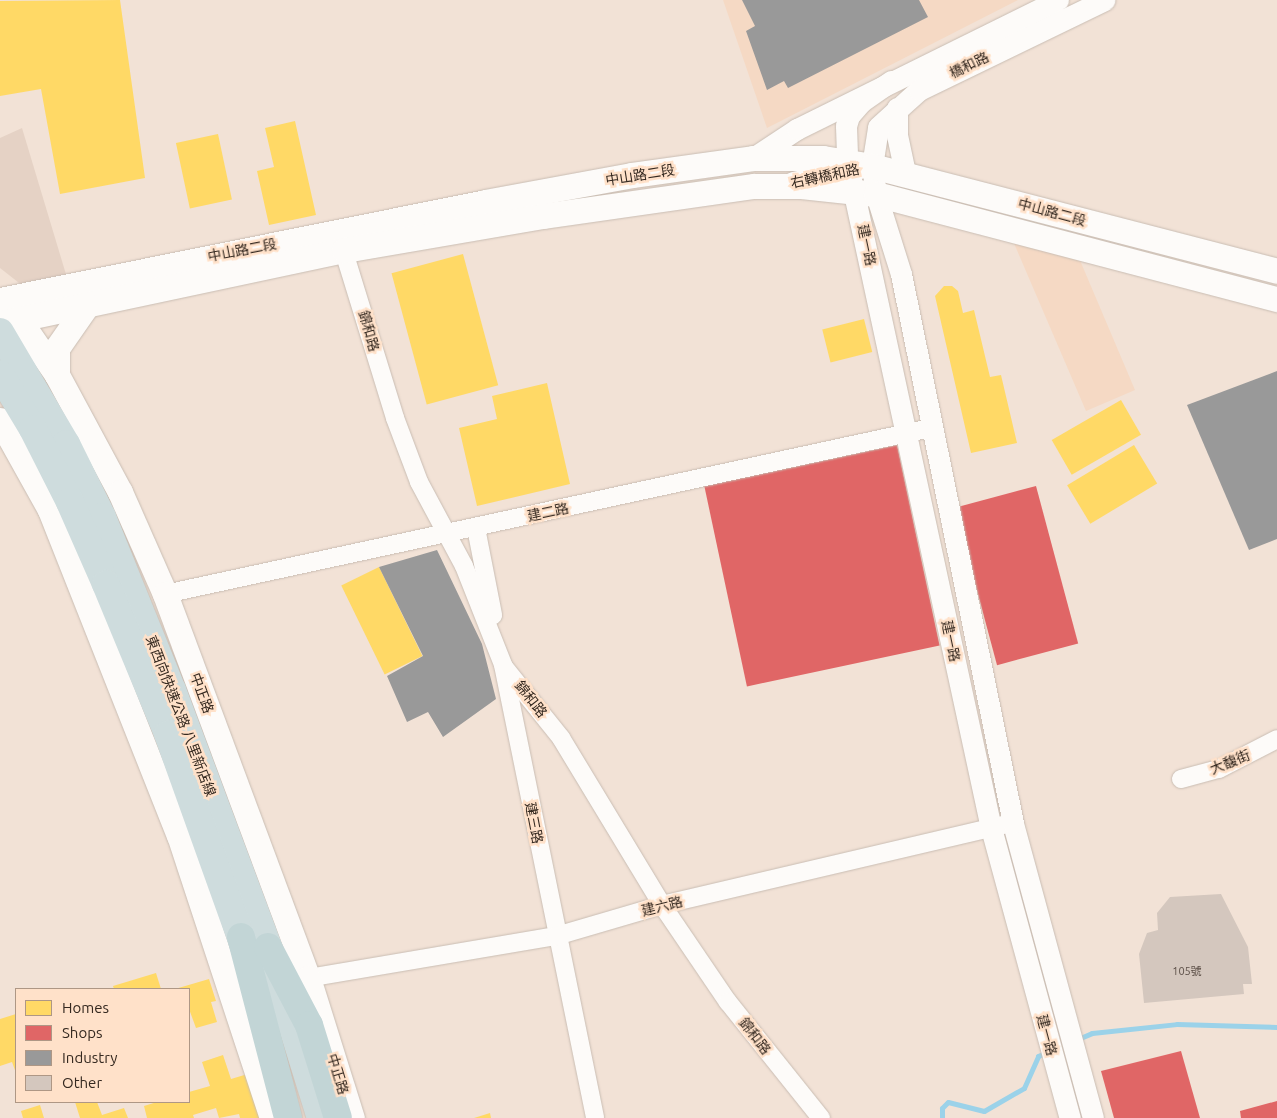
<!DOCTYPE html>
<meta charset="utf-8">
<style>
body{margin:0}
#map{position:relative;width:1277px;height:1118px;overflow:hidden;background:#f2e2d6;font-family:Ubuntu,"Noto Sans TC",sans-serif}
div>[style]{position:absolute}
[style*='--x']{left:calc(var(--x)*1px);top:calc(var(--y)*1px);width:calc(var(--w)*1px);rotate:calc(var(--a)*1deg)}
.commercial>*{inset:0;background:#e5d2c5}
.built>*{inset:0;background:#f5d9c4}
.homes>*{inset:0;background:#ffd966;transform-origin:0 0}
.shops>*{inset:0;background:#e06666;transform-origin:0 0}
.industry>*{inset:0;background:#999}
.stream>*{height:5px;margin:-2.5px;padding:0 2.5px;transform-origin:2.5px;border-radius:2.5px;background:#9bd2e9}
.building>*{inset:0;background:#d4c7be}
.roads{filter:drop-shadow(0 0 1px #c9bdb3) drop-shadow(0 0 1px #c9bdb3)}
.minor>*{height:18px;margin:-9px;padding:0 9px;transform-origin:9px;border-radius:9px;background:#fdfbf9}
.tertiary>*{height:21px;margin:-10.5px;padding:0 10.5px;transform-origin:10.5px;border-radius:10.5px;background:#fdfbf9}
.secondary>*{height:25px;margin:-12.5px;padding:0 12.5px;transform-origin:12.5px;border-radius:12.5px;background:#fdfbf9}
.trunk>*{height:28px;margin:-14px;padding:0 14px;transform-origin:14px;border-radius:14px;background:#cedcdd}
.motorway>*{height:28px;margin:-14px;padding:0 14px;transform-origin:14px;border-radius:14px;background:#c2d5d6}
span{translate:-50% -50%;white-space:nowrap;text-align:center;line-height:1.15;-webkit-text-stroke:5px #ffe1c9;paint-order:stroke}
.number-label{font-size:11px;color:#5d5048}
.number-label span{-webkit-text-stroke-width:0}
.street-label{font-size:14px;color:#352920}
.legend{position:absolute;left:15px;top:988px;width:175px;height:115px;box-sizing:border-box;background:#ffe1c9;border:1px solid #ae9785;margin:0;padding:6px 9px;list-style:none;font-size:15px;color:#352920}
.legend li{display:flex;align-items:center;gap:10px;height:25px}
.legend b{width:25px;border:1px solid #ae9785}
</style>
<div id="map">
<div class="commercial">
<div style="clip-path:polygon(22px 128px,68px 281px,23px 286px,0 268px,0 138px)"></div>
</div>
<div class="built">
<div style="clip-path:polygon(723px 0,1018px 0,767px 128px)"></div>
<div style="clip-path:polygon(1013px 241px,1079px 258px,1135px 390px,1086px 411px)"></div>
</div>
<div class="homes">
<div style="clip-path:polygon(120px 0,145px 178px,60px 194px,41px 89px,0 96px,0 1px)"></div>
<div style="clip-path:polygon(295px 121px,316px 215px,269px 225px,257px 171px,274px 167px,265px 128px)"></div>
<div style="left:218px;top:134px;width:67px;height:43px;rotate:78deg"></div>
<div style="left:463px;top:254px;width:136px;height:74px;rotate:75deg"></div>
<div style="clip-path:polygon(944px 286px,952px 286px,958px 291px,963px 313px,974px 310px,990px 377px,1001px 375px,1017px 443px,971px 453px,935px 296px)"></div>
<div style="left:864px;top:319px;width:34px;height:43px;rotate:76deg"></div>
<div style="clip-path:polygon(547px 383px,570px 484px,477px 506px,459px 428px,497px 419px,492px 396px)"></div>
<div style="left:1121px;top:400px;width:40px;height:80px;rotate:60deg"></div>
<div style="left:1134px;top:445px;width:45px;height:78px;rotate:59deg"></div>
<div style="left:379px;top:567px;width:99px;height:42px;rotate:64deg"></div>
<div style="clip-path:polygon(156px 973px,161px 989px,114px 989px,113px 986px)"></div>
<div style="clip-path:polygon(209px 979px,216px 1001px,211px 1002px,217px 1022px,196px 1028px,189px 1009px,189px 989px,175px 989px)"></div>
<div style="clip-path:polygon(16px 1014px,16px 1073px,12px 1062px,0 1066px,0 1019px)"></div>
<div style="clip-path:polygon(223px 1055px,231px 1079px,251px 1073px,265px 1118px,240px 1118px,239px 1114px,219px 1118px,216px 1108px,193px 1115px,194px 1118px,147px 1118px,144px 1106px,157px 1102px,189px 1102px,189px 1092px,210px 1086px,202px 1062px)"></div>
<div style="clip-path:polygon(75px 1102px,97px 1102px,102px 1115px,124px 1108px,128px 1118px,80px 1118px)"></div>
<div style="clip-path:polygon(40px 1105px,44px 1118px,23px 1118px,21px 1111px)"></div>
<div style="clip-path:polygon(490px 1113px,491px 1118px,474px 1118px)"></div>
</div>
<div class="shops">
<div style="left:897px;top:445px;width:205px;height:197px;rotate:78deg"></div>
<div style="left:1036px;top:486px;width:163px;height:84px;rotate:75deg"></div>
<div style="clip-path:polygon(1181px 1051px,1200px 1118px,1114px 1118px,1101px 1071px)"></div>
<div style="clip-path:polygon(1277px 1101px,1277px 1118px,1241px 1118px,1240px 1111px)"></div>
</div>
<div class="industry">
<div style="clip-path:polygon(742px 0,919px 0,928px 17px,788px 88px,784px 81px,767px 90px,746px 31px,755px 26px)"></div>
<div style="clip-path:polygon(1277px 371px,1277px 539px,1249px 550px,1187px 405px)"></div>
<div style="clip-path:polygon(437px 550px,482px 644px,496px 699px,443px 737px,428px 712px,407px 722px,387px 676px,423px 656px,379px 567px)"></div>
</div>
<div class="stream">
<div style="--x:1078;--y:1039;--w:15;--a:-23"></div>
<div style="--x:1092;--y:1033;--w:85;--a:-6"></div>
<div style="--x:1177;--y:1024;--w:100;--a:1.7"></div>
<div style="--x:942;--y:1118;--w:10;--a:-90"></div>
<div style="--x:942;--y:1108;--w:8;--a:-45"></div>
<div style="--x:948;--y:1102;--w:37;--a:14"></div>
<div style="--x:984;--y:1111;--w:46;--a:-29.9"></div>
<div style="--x:1024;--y:1088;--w:35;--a:-66"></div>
<div style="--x:1038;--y:1056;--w:10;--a:-24"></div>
</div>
<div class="building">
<div style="clip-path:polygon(1221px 894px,1248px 947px,1252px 984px,1243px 984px,1244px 994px,1144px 1003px,1139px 954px,1147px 933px,1158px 930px,1157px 913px,1170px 897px)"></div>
</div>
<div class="roads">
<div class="minor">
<div style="--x:340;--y:239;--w:187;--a:72.9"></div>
<div style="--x:395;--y:418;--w:68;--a:69.4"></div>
<div style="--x:419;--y:482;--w:95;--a:61.8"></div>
<div style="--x:464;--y:566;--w:109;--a:68.4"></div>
<div style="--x:504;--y:667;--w:91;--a:51.2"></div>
<div style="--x:561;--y:738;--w:195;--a:58.8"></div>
<div style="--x:662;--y:905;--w:117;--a:55.8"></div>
<div style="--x:728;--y:1002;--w:149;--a:51.3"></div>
<div style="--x:476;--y:528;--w:89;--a:78.9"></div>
<div style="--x:165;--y:594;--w:784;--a:-12.23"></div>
<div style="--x:503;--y:665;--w:462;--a:78.5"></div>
<div style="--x:1181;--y:779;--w:39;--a:-15"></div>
<div style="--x:1219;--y:769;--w:65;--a:-27.3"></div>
<div style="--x:308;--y:978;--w:252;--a:-9.6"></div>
<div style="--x:556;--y:936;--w:110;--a:-16.3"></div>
<div style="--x:662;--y:905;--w:350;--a:-13.2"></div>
</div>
<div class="tertiary">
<div style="--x:891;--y:81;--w:37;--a:145"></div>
<div style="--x:861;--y:102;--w:18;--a:131"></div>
<div style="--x:849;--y:116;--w:10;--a:107"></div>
<div style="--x:846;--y:126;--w:35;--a:88"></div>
<div style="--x:847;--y:161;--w:682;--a:77.82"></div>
<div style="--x:991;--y:828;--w:301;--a:74.8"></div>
<div style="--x:897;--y:108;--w:27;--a:90"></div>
<div style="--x:897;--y:135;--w:40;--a:78"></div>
<div style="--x:753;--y:158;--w:53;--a:-33.4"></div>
<div style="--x:797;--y:129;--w:291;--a:-26.3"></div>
<div style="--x:793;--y:182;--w:73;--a:-11.9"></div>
<div style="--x:1093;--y:1118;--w:306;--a:-105.2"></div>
<div style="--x:1013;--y:823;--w:560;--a:-101.53"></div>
<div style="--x:901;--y:274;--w:84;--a:-107.4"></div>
<div style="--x:876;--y:194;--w:28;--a:-98"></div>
<div style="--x:872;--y:166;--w:39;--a:-81"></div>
<div style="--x:878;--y:127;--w:55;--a:-42.1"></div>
<div style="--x:919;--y:90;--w:206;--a:-25.9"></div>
</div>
<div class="secondary">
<div style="--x:0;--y:300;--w:495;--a:-11.4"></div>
<div style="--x:485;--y:202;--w:149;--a:-10.4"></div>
<div style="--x:632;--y:175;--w:122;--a:-8"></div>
<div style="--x:753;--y:158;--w:70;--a:0"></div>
<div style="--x:823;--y:158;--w:50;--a:9.3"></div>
<div style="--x:872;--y:166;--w:418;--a:14.5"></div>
<div style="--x:11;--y:308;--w:81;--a:55.5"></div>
<div style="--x:57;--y:375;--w:133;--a:61.7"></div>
<div style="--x:120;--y:492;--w:111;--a:66.2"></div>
<div style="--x:165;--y:594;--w:410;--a:69.6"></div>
<div style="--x:308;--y:978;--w:147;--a:72.6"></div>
<div style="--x:0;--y:323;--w:352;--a:-12"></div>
<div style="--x:344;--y:250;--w:201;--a:-9.7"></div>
<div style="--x:542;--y:216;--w:214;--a:-8.1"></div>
<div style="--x:754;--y:186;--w:47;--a:0"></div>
<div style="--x:801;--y:186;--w:75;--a:6.1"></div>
<div style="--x:876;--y:194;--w:415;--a:14.7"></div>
<div style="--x:57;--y:375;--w:27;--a:-90"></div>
<div style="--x:57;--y:348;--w:52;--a:-55.1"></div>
<div style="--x:0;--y:420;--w:103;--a:60.9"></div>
<div style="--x:50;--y:510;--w:350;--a:68.4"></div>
<div style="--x:179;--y:835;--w:298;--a:71.8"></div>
</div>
<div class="trunk">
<div style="--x:0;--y:332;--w:130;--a:59.5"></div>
<div style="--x:66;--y:444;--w:81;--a:63.7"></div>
<div style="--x:102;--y:517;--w:187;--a:68"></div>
<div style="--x:172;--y:690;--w:274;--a:69.5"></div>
<div style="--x:268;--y:947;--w:179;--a:72.8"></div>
<div style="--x:0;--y:374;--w:64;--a:59"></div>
<div style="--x:33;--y:429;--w:82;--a:63.1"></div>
<div style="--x:70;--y:502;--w:90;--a:66.3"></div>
<div style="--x:106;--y:584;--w:162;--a:67.5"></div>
<div style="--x:168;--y:734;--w:240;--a:70.3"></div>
</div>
<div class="motorway">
<div style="--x:241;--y:937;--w:187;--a:75.4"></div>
<div style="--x:268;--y:947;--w:88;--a:62.3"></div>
<div style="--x:309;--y:1025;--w:97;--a:72.7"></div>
</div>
</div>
<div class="number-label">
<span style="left:1187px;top:971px">105號</span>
</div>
<div class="street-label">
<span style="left:969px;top:65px;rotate:-26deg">橋和路</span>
<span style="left:640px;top:175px;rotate:-9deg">中山路二段</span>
<span style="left:825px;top:176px;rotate:-12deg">右轉橋和路</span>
<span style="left:1052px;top:212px;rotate:15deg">中山路二段</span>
<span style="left:867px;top:245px;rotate:78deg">建一路</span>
<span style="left:242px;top:250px;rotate:-11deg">中山路二段</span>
<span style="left:369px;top:331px;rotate:74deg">錦和路</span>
<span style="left:548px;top:512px;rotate:-12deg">建二路</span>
<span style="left:951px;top:641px;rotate:78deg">建一路</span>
<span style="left:202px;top:693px;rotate:70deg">中正路</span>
<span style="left:531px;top:699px;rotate:52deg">錦和路</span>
<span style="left:181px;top:716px;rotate:69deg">東西向快速公路 八里新店線</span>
<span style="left:1230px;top:762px;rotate:-22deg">大馥街</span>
<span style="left:534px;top:823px;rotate:79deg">建三路</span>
<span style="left:662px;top:906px;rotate:-14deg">建六路</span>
<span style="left:1047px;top:1035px;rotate:75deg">建一路</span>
<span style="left:755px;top:1036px;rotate:52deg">錦和路</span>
<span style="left:338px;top:1074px;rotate:73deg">中正路</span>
</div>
<ul class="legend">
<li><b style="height:14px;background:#ffd966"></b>Homes</li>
<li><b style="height:14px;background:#e06666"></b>Shops</li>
<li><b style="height:14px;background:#999"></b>Industry</li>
<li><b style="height:14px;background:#d4c7be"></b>Other</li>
</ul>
</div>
